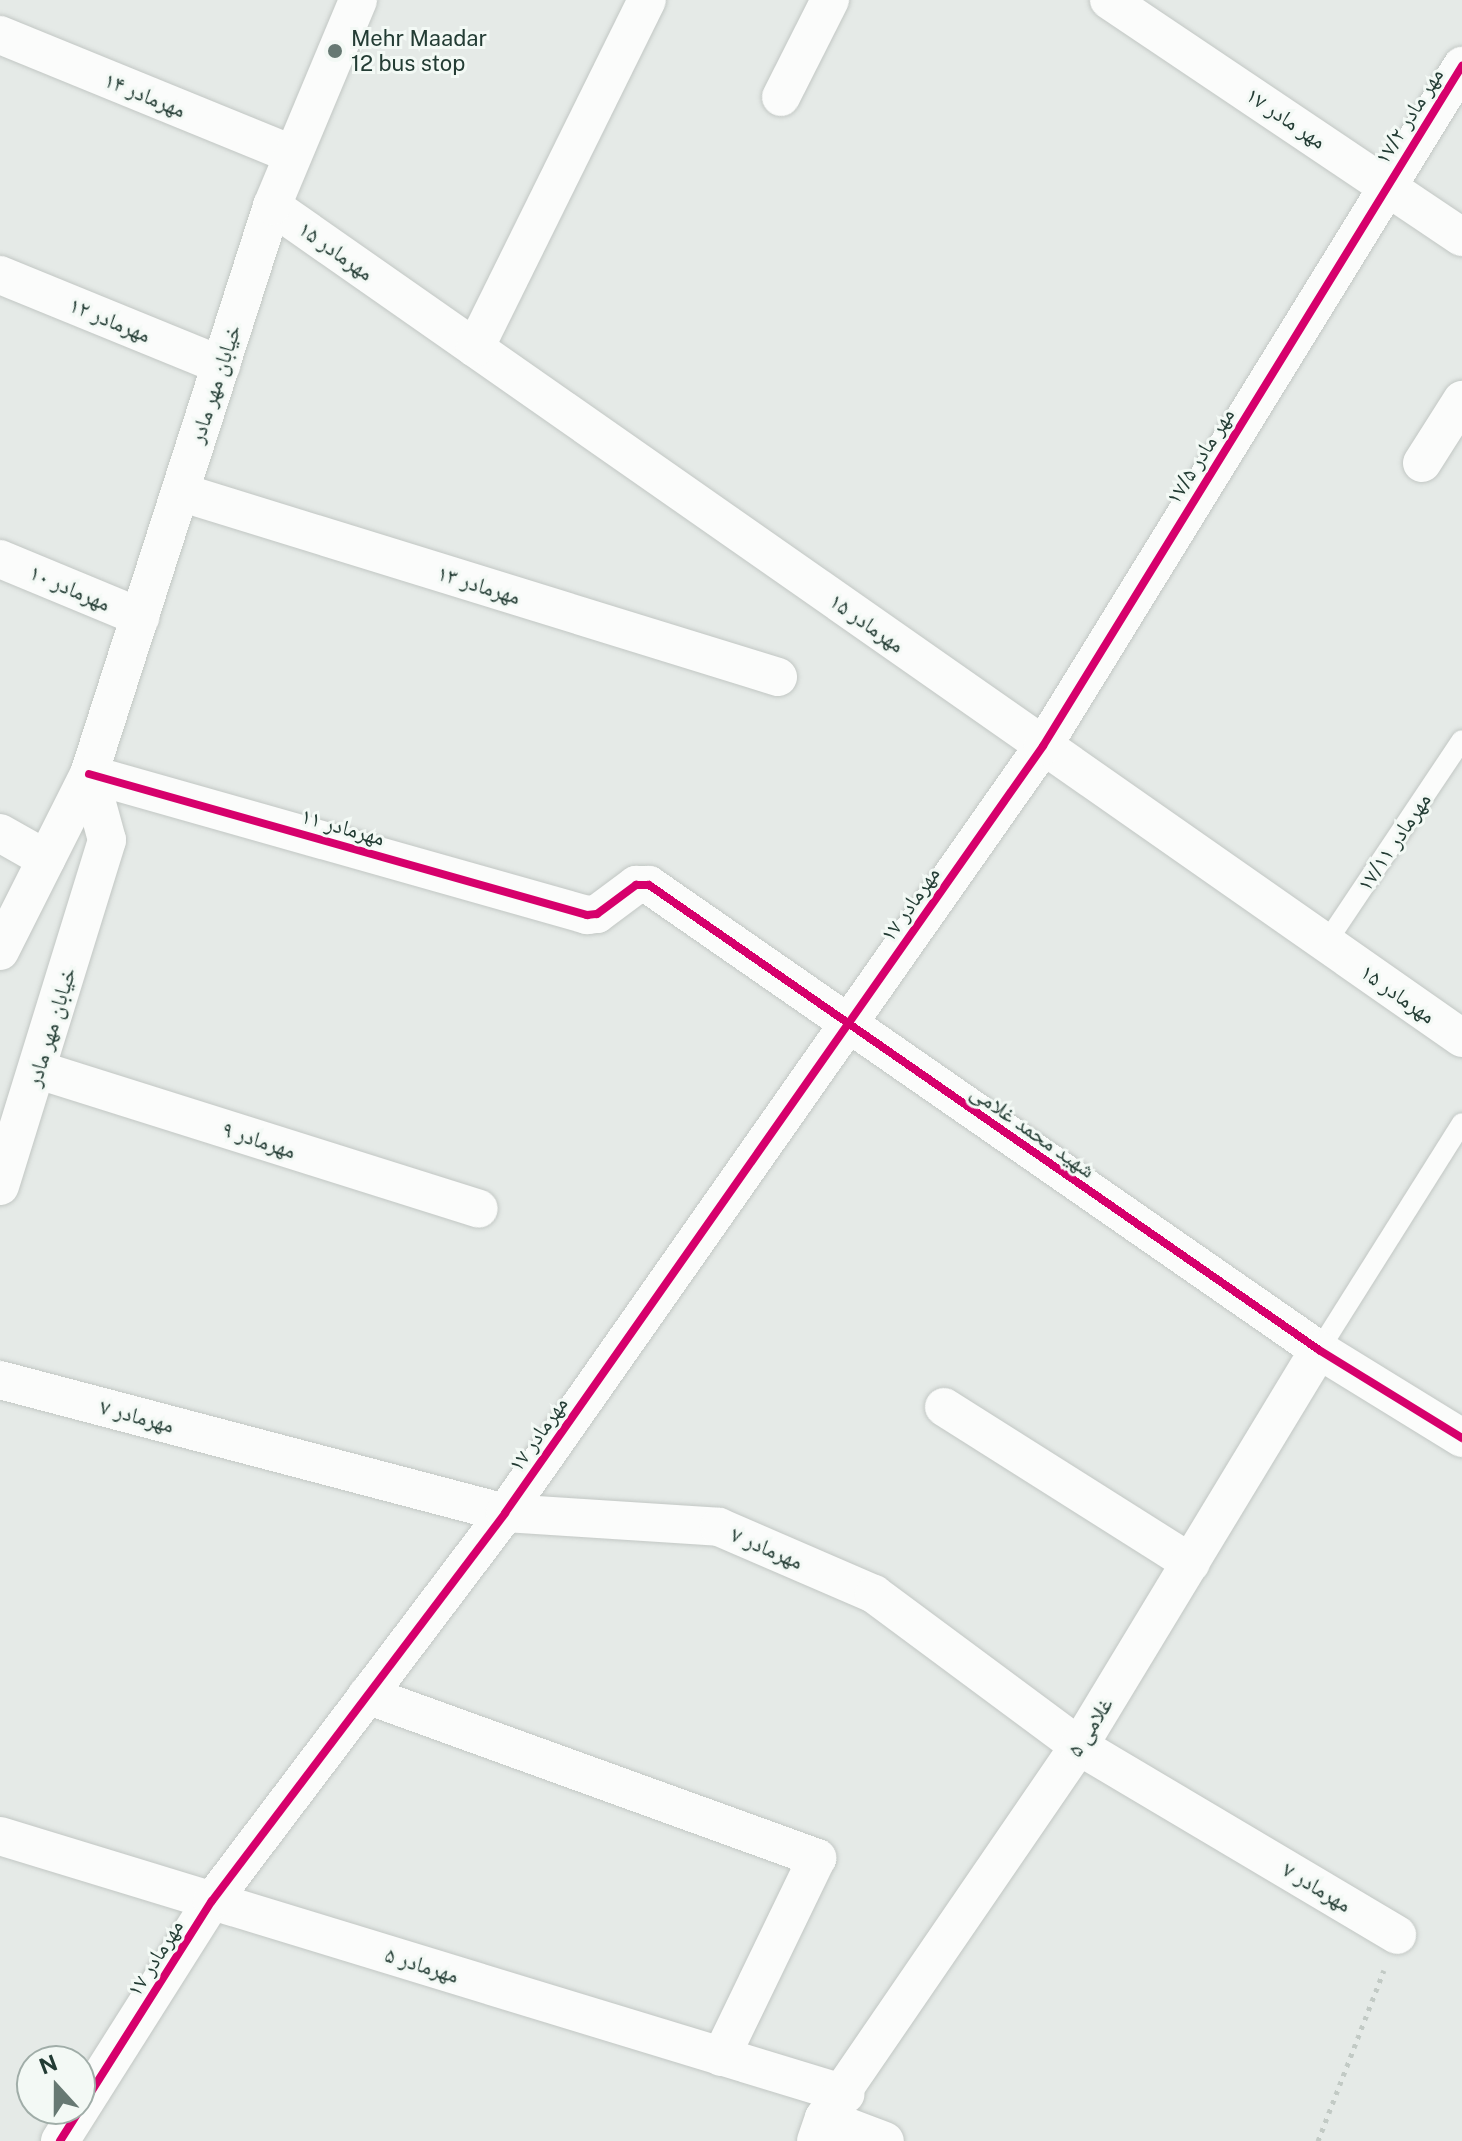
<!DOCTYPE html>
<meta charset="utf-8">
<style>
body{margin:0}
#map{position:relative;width:1462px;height:2141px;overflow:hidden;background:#e5eae7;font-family:"Public Sans","Noto Naskh Arabic",sans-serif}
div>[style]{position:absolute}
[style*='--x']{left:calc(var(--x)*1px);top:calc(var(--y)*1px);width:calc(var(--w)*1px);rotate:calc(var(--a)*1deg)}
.path>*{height:5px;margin-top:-2.5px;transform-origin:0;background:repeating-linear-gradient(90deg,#c2cac5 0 4px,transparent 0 10px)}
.roads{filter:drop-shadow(0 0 2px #c2c7c4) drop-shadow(0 0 2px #c2c7c4)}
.service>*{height:20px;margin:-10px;padding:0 10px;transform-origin:10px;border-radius:10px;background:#fbfcfb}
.minor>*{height:38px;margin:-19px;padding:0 19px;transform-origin:19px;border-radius:19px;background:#fbfcfb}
.cycleway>*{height:8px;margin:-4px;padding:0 4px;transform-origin:4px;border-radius:4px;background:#d6006c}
.dots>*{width:22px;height:22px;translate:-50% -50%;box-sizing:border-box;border:4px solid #f3f9f5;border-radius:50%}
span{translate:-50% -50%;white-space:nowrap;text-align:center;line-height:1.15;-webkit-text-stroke:6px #f3f9f5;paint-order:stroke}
.poi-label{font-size:22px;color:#233c34}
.left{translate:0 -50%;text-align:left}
.street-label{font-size:22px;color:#233c34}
.north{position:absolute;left:16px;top:2045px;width:80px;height:80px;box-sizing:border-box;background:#f3f9f5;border:2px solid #a0ada8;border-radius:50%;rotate:339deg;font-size:22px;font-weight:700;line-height:32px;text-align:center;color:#233c34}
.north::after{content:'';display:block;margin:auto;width:28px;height:36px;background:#677973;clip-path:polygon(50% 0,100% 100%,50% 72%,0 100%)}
</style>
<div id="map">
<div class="path">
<div style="--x:1318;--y:2141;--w:183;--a:-68.9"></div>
</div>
<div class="roads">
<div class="service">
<div style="--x:1326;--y:943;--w:244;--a:-56.2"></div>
<div style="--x:1319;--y:1350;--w:268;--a:-57.8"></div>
</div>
<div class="minor">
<div style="--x:1109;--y:0;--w:425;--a:33.9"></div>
<div style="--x:0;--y:35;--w:314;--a:22.2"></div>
<div style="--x:781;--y:97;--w:109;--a:-63.2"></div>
<div style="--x:272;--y:206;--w:1452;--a:34.96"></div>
<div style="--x:0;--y:275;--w:239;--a:22.2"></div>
<div style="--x:475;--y:348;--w:388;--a:-63.7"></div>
<div style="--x:1422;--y:463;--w:75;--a:-57.6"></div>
<div style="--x:180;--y:492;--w:626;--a:17.19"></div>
<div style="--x:0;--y:559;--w:152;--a:22.5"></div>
<div style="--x:89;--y:774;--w:518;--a:15.81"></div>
<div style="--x:587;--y:915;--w:10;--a:-6"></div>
<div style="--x:597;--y:914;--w:49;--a:-36.6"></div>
<div style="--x:636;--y:885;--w:13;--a:0"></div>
<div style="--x:649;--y:885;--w:816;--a:34.76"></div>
<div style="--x:1319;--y:1350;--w:168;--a:31.6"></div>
<div style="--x:0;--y:833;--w:53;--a:29.5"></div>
<div style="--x:0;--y:951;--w:198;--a:-63.3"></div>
<div style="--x:89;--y:774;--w:597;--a:-72.14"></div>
<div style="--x:272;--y:206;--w:223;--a:-67.3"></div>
<div style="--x:39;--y:1070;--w:461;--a:17.5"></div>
<div style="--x:0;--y:1186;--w:362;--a:-72.8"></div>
<div style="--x:107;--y:840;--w:68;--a:-105.3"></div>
<div style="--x:0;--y:1380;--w:522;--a:14.75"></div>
<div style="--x:505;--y:1513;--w:214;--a:3.7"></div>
<div style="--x:719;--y:1527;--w:169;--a:23.4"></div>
<div style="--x:874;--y:1594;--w:255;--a:36.6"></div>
<div style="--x:1079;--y:1746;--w:370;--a:30.7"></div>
<div style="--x:944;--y:1407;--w:292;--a:32.3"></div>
<div style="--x:367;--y:1695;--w:479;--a:19.9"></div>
<div style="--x:817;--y:1858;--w:221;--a:115.8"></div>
<div style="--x:0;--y:1836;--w:884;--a:16.98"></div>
<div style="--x:824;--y:2118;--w:65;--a:20.7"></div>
<div style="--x:60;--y:2141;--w:284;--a:-57.7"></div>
<div style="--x:212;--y:1901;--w:486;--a:-52.9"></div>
<div style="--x:505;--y:1513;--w:937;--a:-54.95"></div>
<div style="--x:1043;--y:746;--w:799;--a:-58.36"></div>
<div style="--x:816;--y:2141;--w:24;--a:-71"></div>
<div style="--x:824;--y:2118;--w:451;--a:-55.6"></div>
<div style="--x:1079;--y:1746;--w:463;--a:-58.8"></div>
</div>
</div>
<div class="cycleway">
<div style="--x:89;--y:774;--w:518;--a:15.81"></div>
<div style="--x:587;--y:915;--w:10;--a:-6"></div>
<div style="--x:597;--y:914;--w:49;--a:-36.6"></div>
<div style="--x:636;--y:885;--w:13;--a:0"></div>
<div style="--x:649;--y:885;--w:816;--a:34.76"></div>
<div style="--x:1319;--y:1350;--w:168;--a:31.6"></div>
<div style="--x:60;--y:2141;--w:284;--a:-57.7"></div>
<div style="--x:212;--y:1901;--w:486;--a:-52.9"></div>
<div style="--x:505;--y:1513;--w:937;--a:-54.95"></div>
<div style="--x:1043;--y:746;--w:799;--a:-58.36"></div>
</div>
<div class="dots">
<div style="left:335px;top:51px;background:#677973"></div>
</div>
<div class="poi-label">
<span class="left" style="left:351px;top:51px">Mehr Maadar<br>12 bus stop</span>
</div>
<div class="street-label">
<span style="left:145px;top:95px;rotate:22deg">مهرمادر ۱۴</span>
<span style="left:1409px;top:116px;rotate:-58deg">مهر مادر ۱۷/۲</span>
<span style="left:1286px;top:118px;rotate:34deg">مهر مادر ۱۷</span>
<span style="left:336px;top:251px;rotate:35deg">مهرمادر ۱۵</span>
<span style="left:110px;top:320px;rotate:22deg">مهرمادر ۱۲</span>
<span style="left:215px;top:384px;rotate:-72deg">خیابان مهر مادر</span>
<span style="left:1200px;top:456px;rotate:-58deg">مهر مادر ۱۷/۵</span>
<span style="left:479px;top:585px;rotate:17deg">مهرمادر ۱۳</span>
<span style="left:70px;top:588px;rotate:23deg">مهرمادر ۱۰</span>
<span style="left:867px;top:623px;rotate:35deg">مهرمادر ۱۵</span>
<span style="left:343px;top:827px;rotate:16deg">مهرمادر ۱۱</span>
<span style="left:1394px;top:842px;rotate:-56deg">مهرمادر ۱۷/۱۱</span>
<span style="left:910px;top:904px;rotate:-55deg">مهرمادر ۱۷</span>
<span style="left:1398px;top:994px;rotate:35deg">مهرمادر ۱۵</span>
<span style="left:51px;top:1027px;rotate:-73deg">خیابان مهر مادر</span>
<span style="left:1033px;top:1131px;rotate:35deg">شهید محمد غلامی</span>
<span style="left:259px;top:1140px;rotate:18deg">مهرمادر ۹</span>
<span style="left:137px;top:1416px;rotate:15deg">مهرمادر ۷</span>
<span style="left:538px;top:1434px;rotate:-55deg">مهرمادر ۱۷</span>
<span style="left:767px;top:1548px;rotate:23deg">مهرمادر ۷</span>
<span style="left:1090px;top:1727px;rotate:-58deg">غلامی ۵</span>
<span style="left:1317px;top:1887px;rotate:31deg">مهرمادر ۷</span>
<span style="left:155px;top:1958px;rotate:-58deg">مهرمادر ۱۷</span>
<span style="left:422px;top:1965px;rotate:17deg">مهرمادر ۵</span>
</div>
<div class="north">N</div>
</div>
